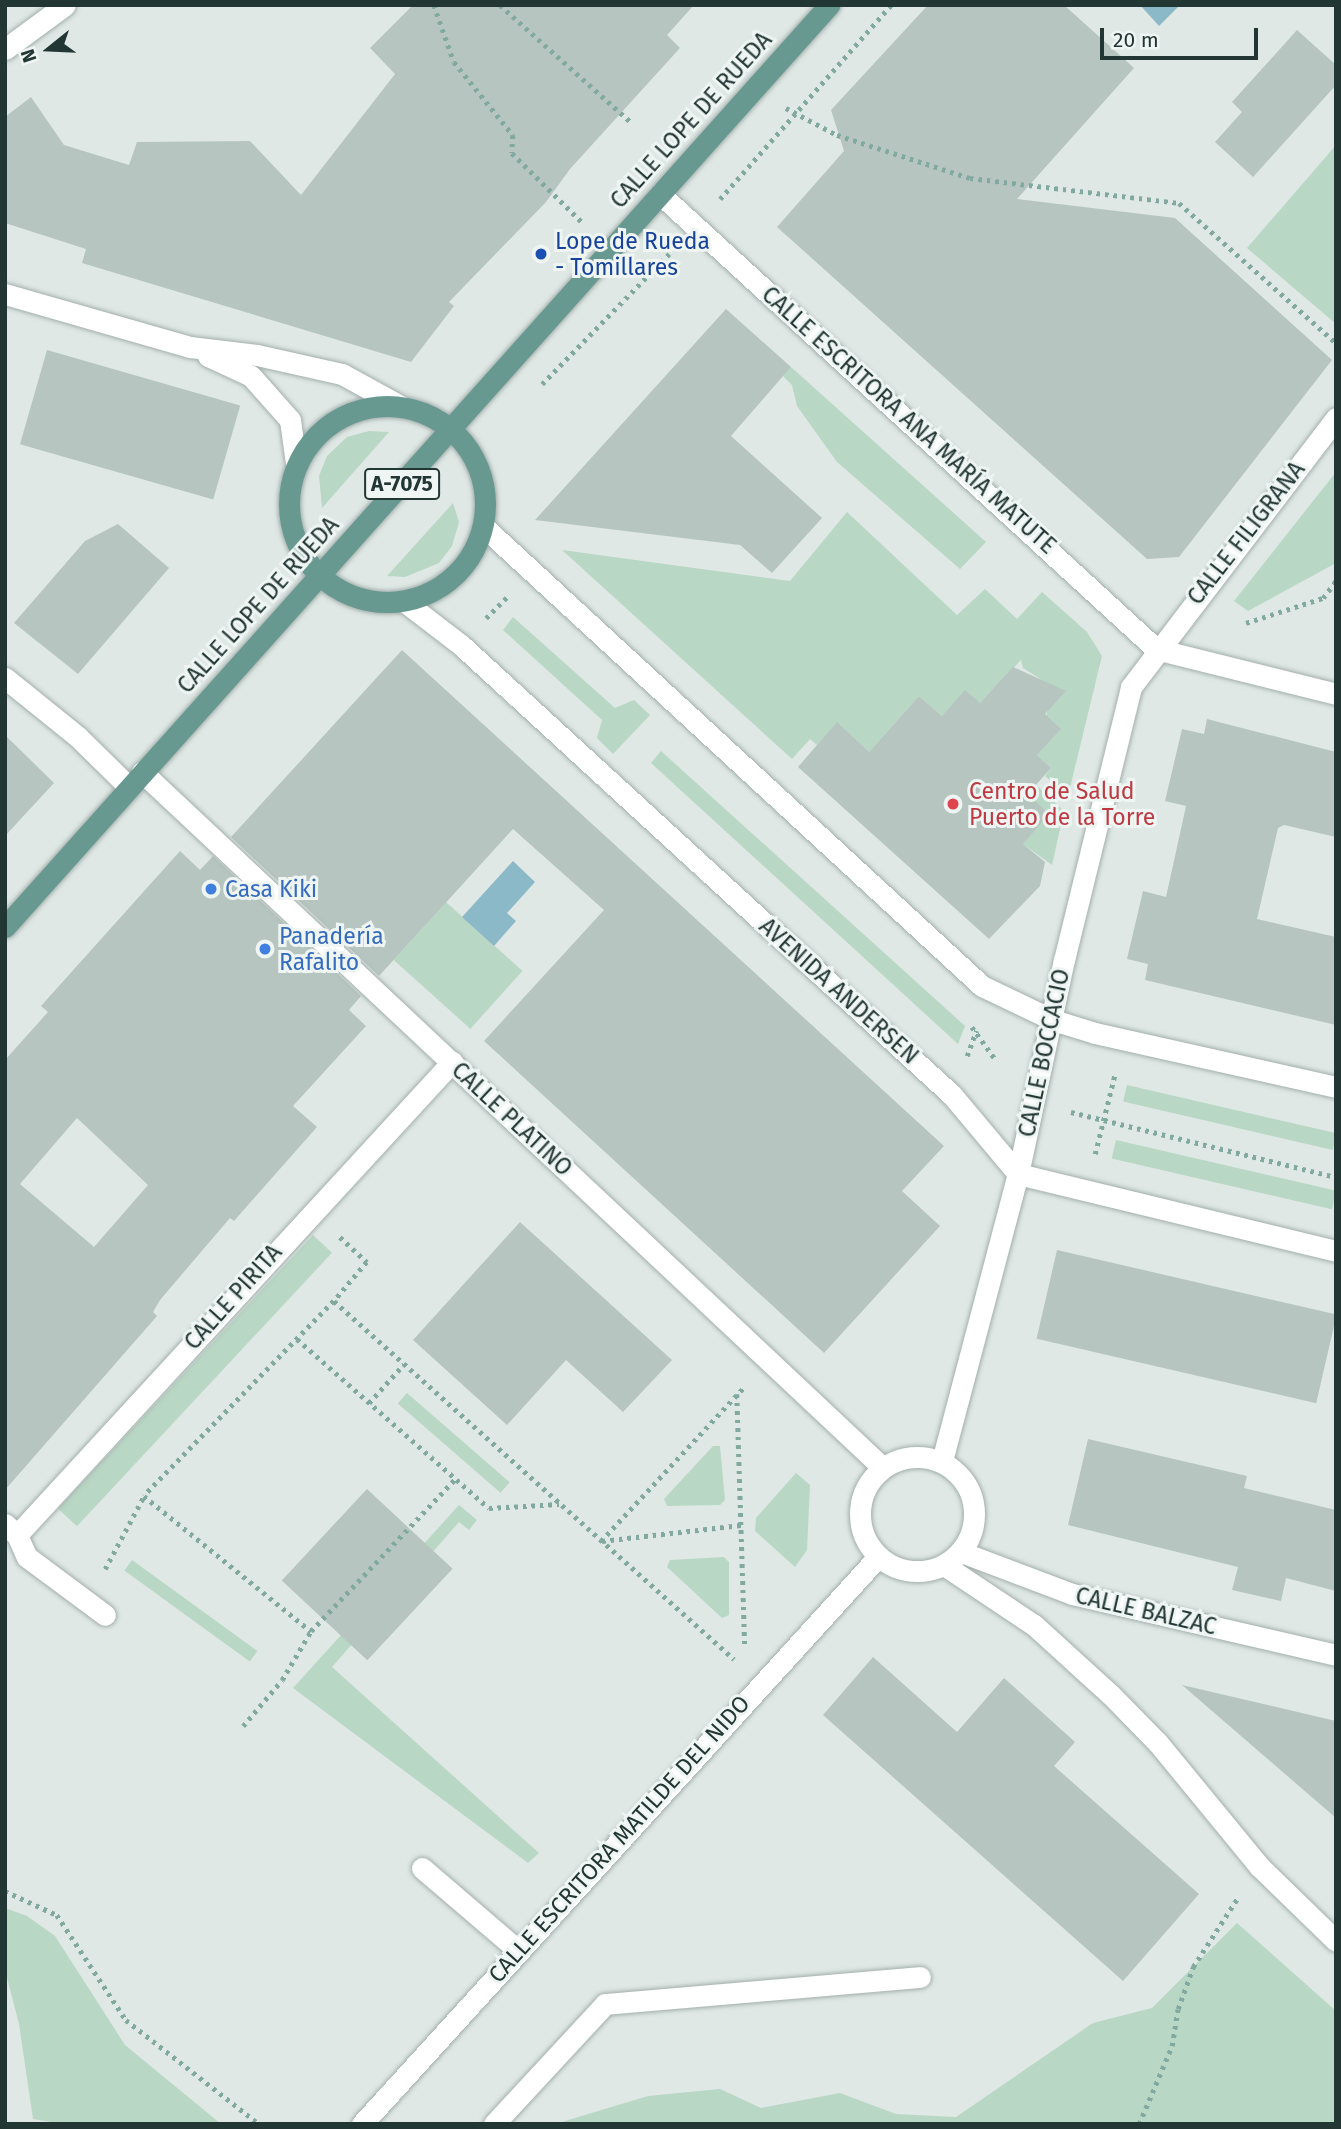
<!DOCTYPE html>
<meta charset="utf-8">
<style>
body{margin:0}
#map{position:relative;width:1341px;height:2129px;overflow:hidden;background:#dfe8e5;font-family:"Fira Sans",sans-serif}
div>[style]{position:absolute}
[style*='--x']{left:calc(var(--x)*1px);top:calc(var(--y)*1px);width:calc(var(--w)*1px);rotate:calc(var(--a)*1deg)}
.green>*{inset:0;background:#b9d7c5;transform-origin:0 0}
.water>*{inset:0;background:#8cb9c8}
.building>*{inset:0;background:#b7c5c1;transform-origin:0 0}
.path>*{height:4.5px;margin-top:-2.25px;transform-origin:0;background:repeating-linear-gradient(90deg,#82a9a0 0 3.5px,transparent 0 8.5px)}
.roads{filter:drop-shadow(0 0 2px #a3afac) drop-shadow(0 0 2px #a3afac)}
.service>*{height:21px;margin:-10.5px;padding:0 10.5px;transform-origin:10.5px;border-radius:10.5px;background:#fff}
.minor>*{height:21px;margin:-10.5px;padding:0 10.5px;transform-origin:10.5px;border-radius:10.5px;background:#fff}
.tertiary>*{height:21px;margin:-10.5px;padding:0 10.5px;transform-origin:10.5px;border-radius:10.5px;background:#fff}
.tertiary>.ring{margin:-10.5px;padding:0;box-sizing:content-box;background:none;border:21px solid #fff;border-radius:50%}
.primary>*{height:21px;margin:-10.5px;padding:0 10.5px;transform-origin:10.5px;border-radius:10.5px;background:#689991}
.primary>.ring{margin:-10.5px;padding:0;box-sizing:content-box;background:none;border:21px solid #689991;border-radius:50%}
.dots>*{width:19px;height:19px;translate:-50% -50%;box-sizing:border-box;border:4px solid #eef5f3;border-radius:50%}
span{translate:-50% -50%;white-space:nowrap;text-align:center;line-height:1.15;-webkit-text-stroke:6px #eef5f3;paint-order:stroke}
.shield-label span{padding:2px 5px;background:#eef5f3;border:2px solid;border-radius:5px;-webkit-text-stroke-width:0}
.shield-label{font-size:21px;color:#223633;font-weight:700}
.street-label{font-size:23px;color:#223633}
.transit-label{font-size:23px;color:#164399}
.left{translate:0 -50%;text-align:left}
.health-label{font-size:23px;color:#be3a42}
.shop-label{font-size:23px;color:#366cbe}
.frame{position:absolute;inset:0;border:7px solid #223633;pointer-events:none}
.north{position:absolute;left:14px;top:14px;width:70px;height:70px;-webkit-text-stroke:5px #eef5f3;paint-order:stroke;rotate:252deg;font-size:19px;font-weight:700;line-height:28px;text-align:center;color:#223633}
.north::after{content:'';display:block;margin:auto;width:24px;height:32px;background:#223633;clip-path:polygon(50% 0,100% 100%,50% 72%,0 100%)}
.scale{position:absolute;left:1100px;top:28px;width:158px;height:32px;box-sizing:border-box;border:4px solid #223633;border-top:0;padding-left:9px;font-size:21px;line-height:24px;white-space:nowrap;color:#223633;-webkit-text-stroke:5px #eef5f3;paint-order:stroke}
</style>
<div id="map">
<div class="green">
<div style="clip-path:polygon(1336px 145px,1336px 324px,1247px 248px)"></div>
<div style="clip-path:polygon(791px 367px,986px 542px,960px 569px,837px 462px,797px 406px,792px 385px,783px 376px)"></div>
<div style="clip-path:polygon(369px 431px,389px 432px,322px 508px,319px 476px,327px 456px,347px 437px)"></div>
<div style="clip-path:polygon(1336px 472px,1336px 563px,1248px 611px,1234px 601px)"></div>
<div style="clip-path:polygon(453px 503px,459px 522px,452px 546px,439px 563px,405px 577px,387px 576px)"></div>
<div style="clip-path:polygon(847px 512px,957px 615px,985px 589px,1017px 619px,1042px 592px,1087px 632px,1102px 656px,1068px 796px,1045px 776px,1051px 768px,1037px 755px,1053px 687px,1023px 668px,1021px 660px,980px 703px,942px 716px,919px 696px,869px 752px,837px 723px,817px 745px,810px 739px,792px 759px,562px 550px,790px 581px)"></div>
<div style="clip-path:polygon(513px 617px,615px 708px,634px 700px,650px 715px,613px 754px,597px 738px,602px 720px,503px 630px)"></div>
<div style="clip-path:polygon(661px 751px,965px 1026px,958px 1044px,651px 763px)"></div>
<div style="clip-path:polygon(1036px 785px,1064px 811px,1052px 865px,1023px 844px,1028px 794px)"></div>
<div style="left:446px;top:902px;width:103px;height:78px;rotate:42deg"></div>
<div style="left:1127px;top:1085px;width:215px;height:17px;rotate:13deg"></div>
<div style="left:1116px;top:1140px;width:226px;height:19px;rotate:13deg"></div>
<div style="left:313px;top:1235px;width:26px;height:374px;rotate:43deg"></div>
<div style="left:407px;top:1393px;width:136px;height:14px;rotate:41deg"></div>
<div style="clip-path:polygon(713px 1446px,720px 1446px,725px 1500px,720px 1505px,667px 1506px,664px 1499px)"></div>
<div style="clip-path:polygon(796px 1473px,810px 1485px,807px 1550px,795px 1567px,755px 1531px,756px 1518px)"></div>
<div style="clip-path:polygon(459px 1505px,477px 1520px,469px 1530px,459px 1522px,332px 1667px,539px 1853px,528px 1863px,293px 1688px)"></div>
<div style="clip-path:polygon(724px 1557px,729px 1562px,729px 1615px,722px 1618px,667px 1567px,670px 1560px)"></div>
<div style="left:132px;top:1560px;width:155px;height:13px;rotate:36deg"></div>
<div style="clip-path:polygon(5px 1908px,27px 1916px,55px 1936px,125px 2045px,221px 2124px,63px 2124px,33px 2119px,19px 2024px,5px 1970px)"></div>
<div style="clip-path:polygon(1237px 1923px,1336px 2011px,1336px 2124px,555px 2124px,648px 2096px,720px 2089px,761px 2108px,840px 2093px,896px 2114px,956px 2117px,1093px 2023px,1152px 2008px)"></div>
</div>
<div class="water">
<div style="clip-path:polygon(1140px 5px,1180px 5px,1159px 26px)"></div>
<div style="clip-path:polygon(513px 861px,535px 882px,507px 913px,516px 921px,494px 946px,462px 917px)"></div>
</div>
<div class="building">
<div style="clip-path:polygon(413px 5px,694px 5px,667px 35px,680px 48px,570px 169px,546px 202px,449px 302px,454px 306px,411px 362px,82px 263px,86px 249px,5px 223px,5px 117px,31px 97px,64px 145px,129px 165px,137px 142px,250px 141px,301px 195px,395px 74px,370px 48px)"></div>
<div style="clip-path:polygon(928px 5px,1064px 5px,1134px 68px,1017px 199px,1175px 218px,1332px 360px,1179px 557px,1147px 559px,777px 227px,844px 151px,831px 110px)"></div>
<div style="clip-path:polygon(1297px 30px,1336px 65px,1336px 85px,1253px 177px,1215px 142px,1242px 112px,1232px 102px)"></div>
<div style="clip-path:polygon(726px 309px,791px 367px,731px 436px,822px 518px,772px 573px,740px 545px,535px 520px)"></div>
<div style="left:47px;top:350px;width:201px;height:98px;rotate:16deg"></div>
<div style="clip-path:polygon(118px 524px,169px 568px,78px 674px,14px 623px,85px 541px)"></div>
<div style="clip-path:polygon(402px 650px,944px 1146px,902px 1191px,940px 1226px,824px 1353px,484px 1041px,604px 910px,513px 829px,379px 976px,231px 837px)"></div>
<div style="clip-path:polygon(1013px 667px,1066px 691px,1045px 714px,1061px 729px,1037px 755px,1051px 768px,1028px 794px,1049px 814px,1023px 844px,1045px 862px,1040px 886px,989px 939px,798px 767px,837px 722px,869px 752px,919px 696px,942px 716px,965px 690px,980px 703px)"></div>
<div style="clip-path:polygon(1207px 719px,1336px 752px,1336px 837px,1284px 825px,1278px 828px,1257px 919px,1336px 937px,1336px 1025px,1145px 980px,1148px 964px,1127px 959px,1143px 891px,1166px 897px,1186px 806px,1165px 801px,1182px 729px,1204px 734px)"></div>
<div style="clip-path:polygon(5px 735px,54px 783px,5px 836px)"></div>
<div style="clip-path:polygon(evenodd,180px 851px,200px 870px,213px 856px,361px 996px,349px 1010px,366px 1026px,293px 1106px,317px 1127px,234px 1221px,230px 1218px,160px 1300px,153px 1312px,157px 1316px,5px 1490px,5px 1060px,48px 1012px,41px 1006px,180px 851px,77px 1118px,148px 1185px,94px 1247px,20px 1184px,77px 1118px)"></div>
<div style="clip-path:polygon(520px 1222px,672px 1360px,623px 1412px,566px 1360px,507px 1425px,413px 1340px)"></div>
<div style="left:1057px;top:1250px;width:287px;height:91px;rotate:13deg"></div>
<div style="clip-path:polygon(1088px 1439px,1247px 1476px,1244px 1488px,1336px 1510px,1336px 1591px,1286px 1578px,1281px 1601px,1232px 1590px,1238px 1567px,1068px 1525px)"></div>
<div style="left:367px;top:1489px;width:117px;height:125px;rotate:43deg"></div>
<div style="clip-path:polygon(873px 1657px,957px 1732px,1004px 1678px,1075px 1742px,1054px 1766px,1199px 1894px,1123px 1981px,823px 1715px)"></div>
<div style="clip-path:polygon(1182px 1685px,1336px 1721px,1336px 1818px,1285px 1774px)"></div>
</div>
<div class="path">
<div style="--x:434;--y:5;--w:60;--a:70.7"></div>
<div style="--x:454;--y:62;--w:94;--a:51.1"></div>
<div style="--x:513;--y:135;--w:18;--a:93"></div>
<div style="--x:512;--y:153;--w:101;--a:44.6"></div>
<div style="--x:500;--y:5;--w:178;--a:41.8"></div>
<div style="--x:786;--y:108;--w:58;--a:27.9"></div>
<div style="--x:837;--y:135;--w:140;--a:17.9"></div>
<div style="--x:970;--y:178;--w:210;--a:6.8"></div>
<div style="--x:1179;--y:203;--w:210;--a:41.7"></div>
<div style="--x:720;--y:199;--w:259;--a:-48.6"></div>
<div style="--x:542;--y:384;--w:182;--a:-45.7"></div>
<div style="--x:486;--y:618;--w:30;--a:-45"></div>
<div style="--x:1246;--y:623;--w:81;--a:-18"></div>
<div style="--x:1323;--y:598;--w:21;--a:-53"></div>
<div style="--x:972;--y:1027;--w:39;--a:54"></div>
<div style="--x:967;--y:1056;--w:27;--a:-70"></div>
<div style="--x:1071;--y:1112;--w:273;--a:13.8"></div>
<div style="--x:1095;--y:1154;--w:82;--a:-76"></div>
<div style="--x:340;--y:1237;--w:37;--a:43"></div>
<div style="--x:367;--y:1262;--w:51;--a:130.2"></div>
<div style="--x:334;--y:1301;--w:537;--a:41.83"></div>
<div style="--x:334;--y:1301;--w:272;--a:134.3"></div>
<div style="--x:144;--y:1496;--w:215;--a:39"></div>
<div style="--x:311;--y:1631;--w:209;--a:-46.5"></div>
<div style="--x:297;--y:1339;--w:256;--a:41.4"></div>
<div style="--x:489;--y:1508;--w:70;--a:-3.3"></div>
<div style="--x:737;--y:1394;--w:250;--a:88.2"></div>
<div style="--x:369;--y:1403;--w:52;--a:-48.1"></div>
<div style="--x:601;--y:1541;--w:210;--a:-47.1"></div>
<div style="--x:602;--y:1541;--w:140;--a:-6.6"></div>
<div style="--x:105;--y:1569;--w:83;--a:-61.9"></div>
<div style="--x:243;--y:1726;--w:60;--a:-49.7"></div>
<div style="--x:282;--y:1680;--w:57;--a:-59.4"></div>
<div style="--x:5;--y:1891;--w:57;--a:24.8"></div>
<div style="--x:57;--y:1915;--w:126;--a:56.7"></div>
<div style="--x:126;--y:2020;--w:169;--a:38"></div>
<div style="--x:1139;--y:2124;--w:85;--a:-67.1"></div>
<div style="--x:1172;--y:2046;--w:37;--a:-81"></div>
<div style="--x:1178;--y:2009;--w:45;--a:-70.3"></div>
<div style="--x:1193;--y:1967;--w:81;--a:-57.1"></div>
</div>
<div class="roads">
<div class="service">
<div style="--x:17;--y:1535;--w:24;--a:66"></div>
<div style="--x:27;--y:1557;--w:97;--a:36.6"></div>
<div style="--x:422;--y:1868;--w:128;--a:40.6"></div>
<div style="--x:494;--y:2124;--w:163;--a:-47.2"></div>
<div style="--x:605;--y:2004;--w:316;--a:-4.9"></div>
</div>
<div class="minor">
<div style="--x:5;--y:49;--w:74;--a:-36.3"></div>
<div style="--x:660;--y:194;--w:673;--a:42.53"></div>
<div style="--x:1156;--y:649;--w:186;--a:14"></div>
<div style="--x:5;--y:294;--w:192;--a:16"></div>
<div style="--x:190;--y:347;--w:67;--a:6.8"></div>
<div style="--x:257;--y:355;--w:87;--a:12.6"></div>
<div style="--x:342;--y:374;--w:68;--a:28.8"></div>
<div style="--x:208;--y:356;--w:47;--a:24.9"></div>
<div style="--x:251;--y:376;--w:59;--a:48.4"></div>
<div style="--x:290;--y:420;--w:43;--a:82.1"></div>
<div style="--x:484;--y:527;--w:677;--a:42.67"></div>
<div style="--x:982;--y:986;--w:79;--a:25.6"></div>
<div style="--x:1053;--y:1020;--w:44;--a:17.2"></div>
<div style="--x:1095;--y:1033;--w:247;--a:12.6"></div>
<div style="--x:405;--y:602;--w:71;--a:37.5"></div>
<div style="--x:461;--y:645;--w:666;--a:42.51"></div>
<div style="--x:952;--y:1095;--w:103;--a:50.1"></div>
<div style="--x:1018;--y:1174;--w:327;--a:13.6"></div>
<div style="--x:5;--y:678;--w:94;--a:38.9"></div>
<div style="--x:78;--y:737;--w:71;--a:44.4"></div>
<div style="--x:942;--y:1461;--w:297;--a:-75.2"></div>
<div style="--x:1018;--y:1174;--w:219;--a:-77.9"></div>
<div style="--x:1064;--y:960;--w:281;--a:-76.2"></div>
<div style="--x:1131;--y:687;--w:338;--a:-52.7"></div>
<div style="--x:5;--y:1524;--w:16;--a:43"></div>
<div style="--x:17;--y:1535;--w:643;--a:-47.4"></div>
<div style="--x:961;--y:1552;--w:119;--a:20.7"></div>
<div style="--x:1072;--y:1594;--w:271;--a:13"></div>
<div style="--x:362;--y:2124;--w:767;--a:-47.7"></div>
</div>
<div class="tertiary">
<div style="--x:142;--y:772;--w:1015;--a:43.2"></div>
<div class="ring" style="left:860px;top:1457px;width:93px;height:93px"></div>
<div style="--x:944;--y:1565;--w:108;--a:33.7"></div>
<div style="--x:1034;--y:1625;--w:104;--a:42.3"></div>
<div style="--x:1111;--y:1695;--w:67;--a:45.6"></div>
<div style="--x:1158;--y:1743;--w:159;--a:50.6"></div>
<div style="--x:1259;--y:1866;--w:107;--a:44.2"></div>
</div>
<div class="primary">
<div class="ring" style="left:289px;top:406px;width:175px;height:175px"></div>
<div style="--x:5;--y:927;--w:1237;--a:-48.21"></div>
</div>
</div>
<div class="dots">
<div style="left:541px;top:254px;background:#1a4fb4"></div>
<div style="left:953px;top:804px;background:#e0444e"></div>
<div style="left:211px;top:889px;background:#3f7fe0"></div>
<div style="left:265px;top:949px;background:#3f7fe0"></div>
</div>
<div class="shield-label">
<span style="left:402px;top:484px">A-7075</span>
</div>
<div class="street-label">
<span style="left:691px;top:120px;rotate:-48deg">CALLE LOPE DE RUEDA</span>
<span style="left:909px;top:420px;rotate:42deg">CALLE ESCRITORA ANA MARÍA MATUTE</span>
<span style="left:1246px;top:533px;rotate:-52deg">CALLE FILIGRANA</span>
<span style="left:258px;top:605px;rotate:-48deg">CALLE LOPE DE RUEDA</span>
<span style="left:839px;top:991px;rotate:42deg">AVENIDA ANDERSEN</span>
<span style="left:1044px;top:1053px;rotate:-78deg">CALLE BOCCACIO</span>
<span style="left:512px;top:1119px;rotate:43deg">CALLE PLATINO</span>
<span style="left:233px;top:1297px;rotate:-48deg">CALLE PIRITA</span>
<span style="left:1146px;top:1611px;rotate:13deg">CALLE BALZAC</span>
<span style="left:619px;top:1839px;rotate:-48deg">CALLE ESCRITORA MATILDE DEL NIDO</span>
</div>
<div class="transit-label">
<span class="left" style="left:555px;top:254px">Lope de Rueda<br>- Tomillares</span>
</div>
<div class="health-label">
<span class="left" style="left:969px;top:804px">Centro de Salud<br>Puerto de la Torre</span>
</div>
<div class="shop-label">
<span class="left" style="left:225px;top:889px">Casa Kiki</span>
<span class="left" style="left:279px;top:949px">Panadería<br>Rafalito</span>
</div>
<div class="frame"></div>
<div class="north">N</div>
<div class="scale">20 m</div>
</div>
